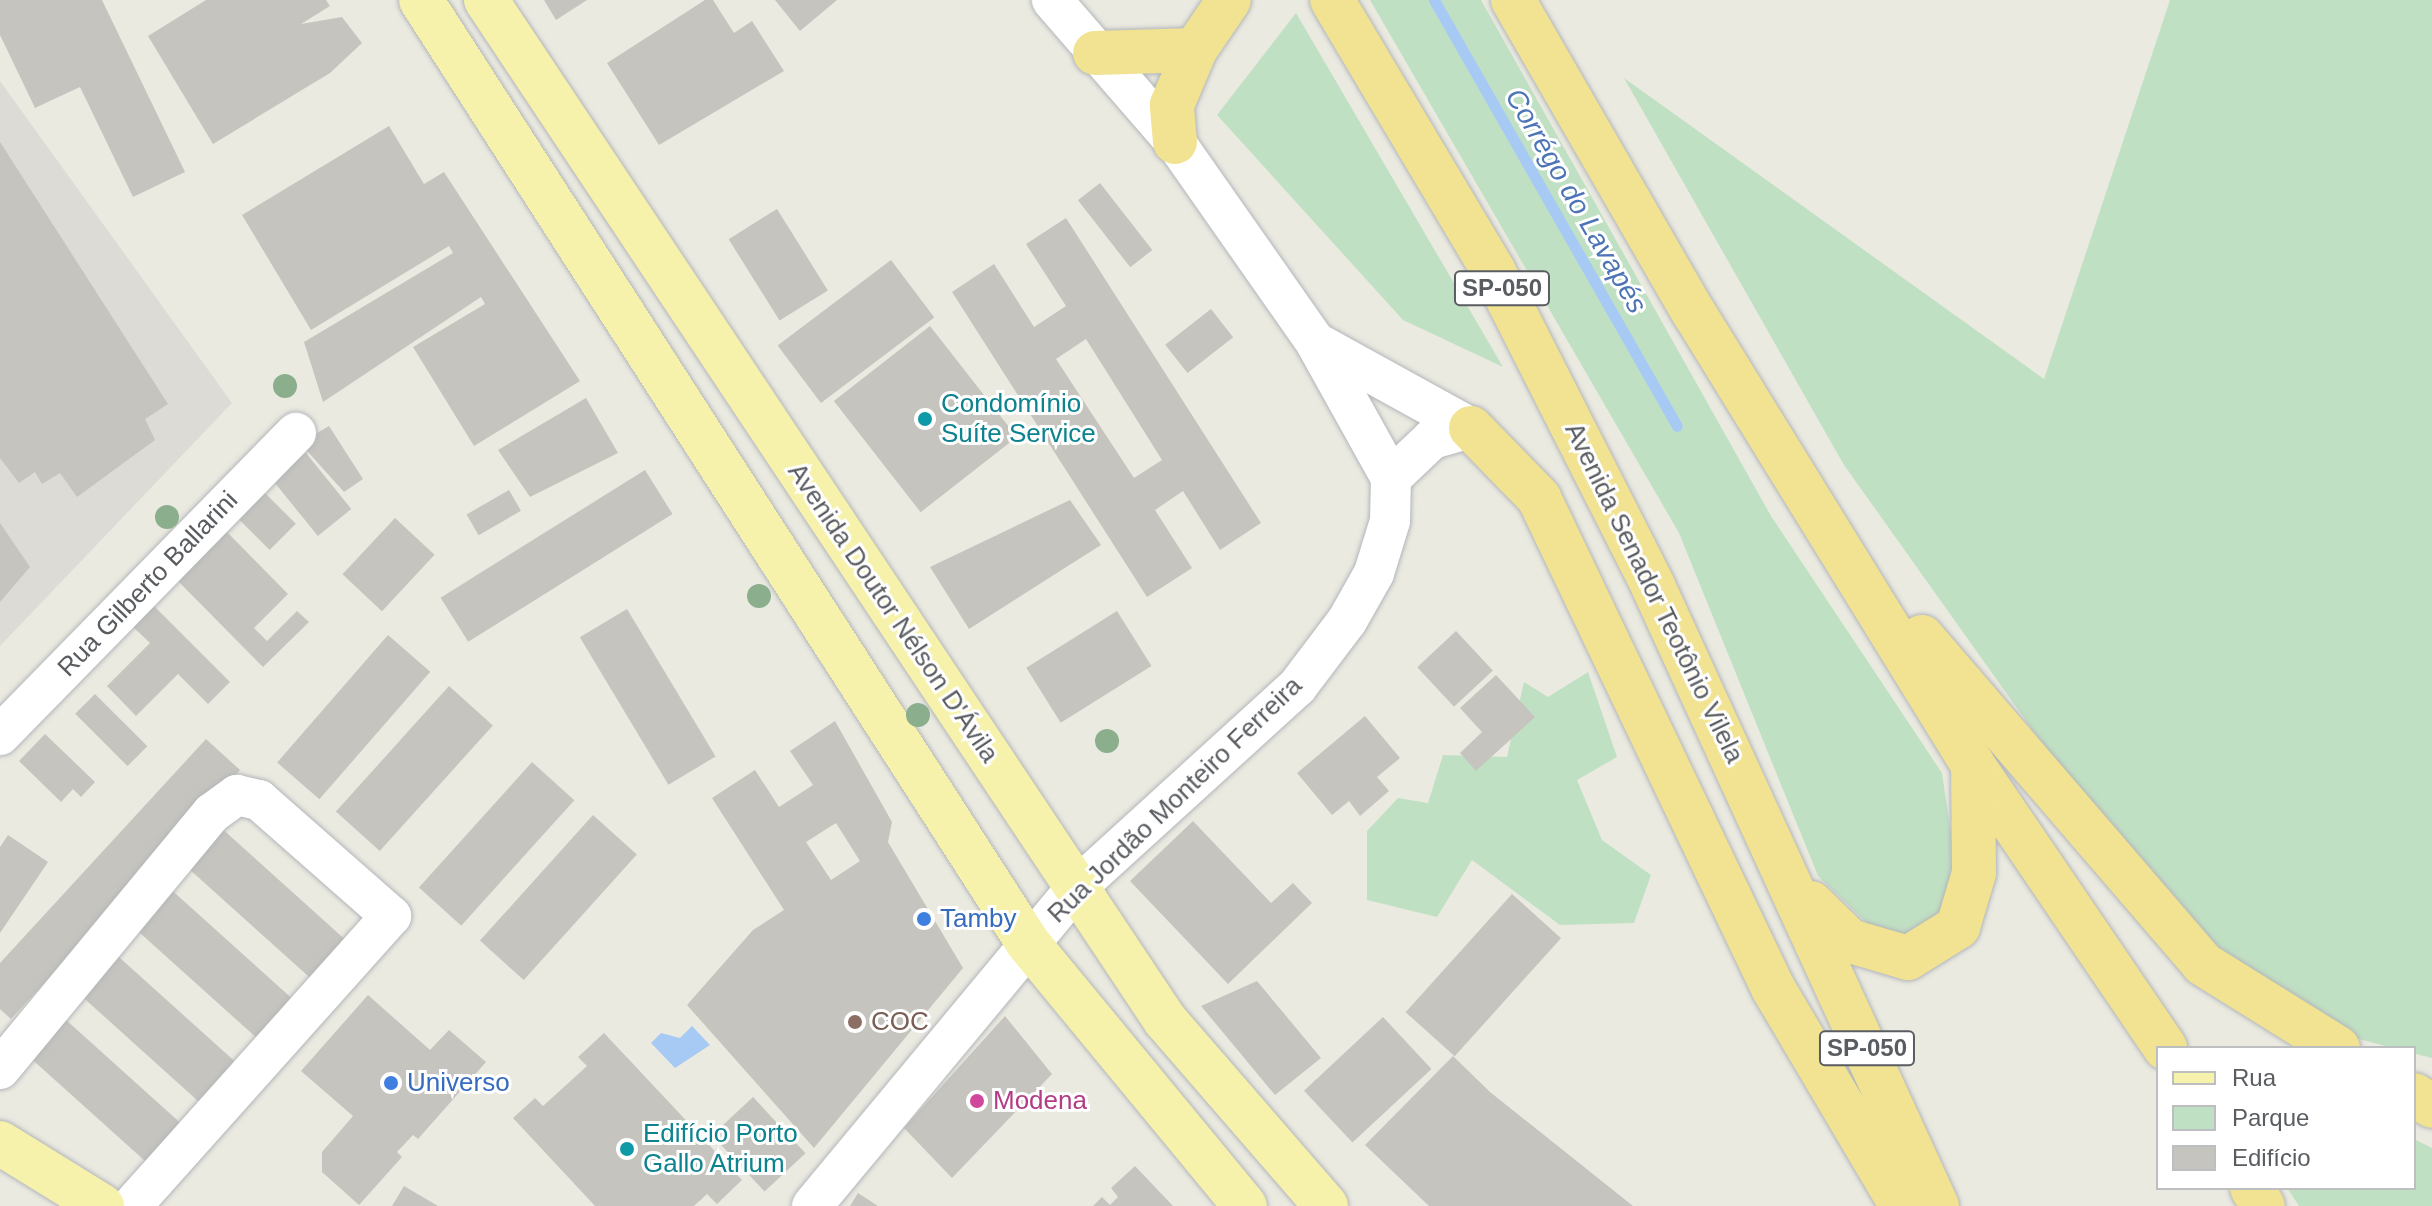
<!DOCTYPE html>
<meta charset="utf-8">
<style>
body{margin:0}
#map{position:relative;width:2432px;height:1206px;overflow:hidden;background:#ebeae1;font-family:Helvetica,sans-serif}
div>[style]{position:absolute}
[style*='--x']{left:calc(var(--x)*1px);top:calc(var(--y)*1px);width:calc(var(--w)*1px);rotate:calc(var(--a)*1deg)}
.industrial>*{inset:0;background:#dcdbd5}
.green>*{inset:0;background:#c0e0c3}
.water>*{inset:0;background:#a7caf5}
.stream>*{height:11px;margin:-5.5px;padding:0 5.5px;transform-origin:5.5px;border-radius:5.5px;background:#a7caf5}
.building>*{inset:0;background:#c6c4be;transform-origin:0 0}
.roads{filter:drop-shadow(0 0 2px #b3b6ba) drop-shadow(0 0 2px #b3b6ba)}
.minor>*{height:40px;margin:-20px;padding:0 20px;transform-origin:20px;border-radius:20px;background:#fff}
.major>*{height:44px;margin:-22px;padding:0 22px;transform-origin:22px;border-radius:22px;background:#f6f2ab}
.highway>*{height:44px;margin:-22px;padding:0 22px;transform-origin:22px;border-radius:22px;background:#f1e392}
.trees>*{width:24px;height:24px;margin:-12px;border-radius:50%;background:#8bae8c}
.dots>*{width:22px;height:22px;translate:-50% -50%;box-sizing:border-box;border:4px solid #fff;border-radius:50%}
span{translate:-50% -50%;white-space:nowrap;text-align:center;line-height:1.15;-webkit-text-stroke:6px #fff;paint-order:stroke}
.shield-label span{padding:2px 6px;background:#fff;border:2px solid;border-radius:6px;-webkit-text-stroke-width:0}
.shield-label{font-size:24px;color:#595c60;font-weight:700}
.culture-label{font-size:26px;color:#0d838f}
.left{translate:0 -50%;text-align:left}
.street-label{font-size:26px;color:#595c60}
.shop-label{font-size:26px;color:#366cbe}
.education-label{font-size:26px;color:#785e54}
.hotel-label{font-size:26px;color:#b23c85}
.water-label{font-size:28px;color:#4d74b5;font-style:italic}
.legend{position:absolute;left:2156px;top:1046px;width:260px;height:144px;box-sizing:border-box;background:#fff;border:2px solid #bdbebf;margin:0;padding:10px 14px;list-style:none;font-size:24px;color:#595c60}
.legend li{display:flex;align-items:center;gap:16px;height:40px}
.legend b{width:40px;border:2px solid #bdbebf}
</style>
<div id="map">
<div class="industrial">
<div style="clip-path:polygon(0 81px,232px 403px,0 646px)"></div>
</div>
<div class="green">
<div style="clip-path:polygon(1370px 0,1481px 0,1771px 516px,1942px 773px,1954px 854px,1946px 916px,1908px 936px,1868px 924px,1818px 876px,1679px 533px)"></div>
<div style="clip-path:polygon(2170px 0,2432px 0,2432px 1058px,2339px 1034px,2219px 948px,2051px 756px,1844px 465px,1624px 78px,2044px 379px)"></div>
<div style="clip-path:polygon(1296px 13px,1503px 367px,1403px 320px,1217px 115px)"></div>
<div style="clip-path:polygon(1588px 672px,1617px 757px,1577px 780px,1602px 840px,1651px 875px,1634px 923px,1560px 925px,1472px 860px,1437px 917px,1367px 900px,1367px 831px,1398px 798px,1428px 803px,1443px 755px,1507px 757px,1524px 682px,1548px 697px)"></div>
<div style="clip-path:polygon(2414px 1139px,2432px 1148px,2432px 1206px,2299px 1206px,2287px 1188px,2414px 1188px)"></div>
</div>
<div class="water">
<div style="clip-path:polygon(692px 1026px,710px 1045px,675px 1068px,651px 1043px,661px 1033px,680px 1038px)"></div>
</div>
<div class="stream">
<div style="--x:1434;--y:0;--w:490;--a:60.3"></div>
</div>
<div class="building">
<div style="clip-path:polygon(0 0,102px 0,185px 172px,133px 197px,80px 87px,35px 108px,0 35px)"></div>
<div style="clip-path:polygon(206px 0,326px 0,330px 6px,301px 24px,342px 17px,362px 43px,330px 73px,213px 144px,148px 36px)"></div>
<div style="clip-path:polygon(544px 0,587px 0,556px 20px)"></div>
<div style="clip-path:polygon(705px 0,713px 0,734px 33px,752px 21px,784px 71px,659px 145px,607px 63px)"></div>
<div style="clip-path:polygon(775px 0,837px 0,800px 31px)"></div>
<div style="clip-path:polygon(389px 126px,424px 184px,444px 172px,580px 381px,474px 446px,413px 347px,485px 304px,481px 297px,323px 402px,304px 342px,453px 253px,449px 246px,311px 330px,242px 215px)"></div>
<div style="clip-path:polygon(0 142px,168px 404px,145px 419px,155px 440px,77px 497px,60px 473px,42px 484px,35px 472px,19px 483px,0 458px)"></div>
<div style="left:1100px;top:183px;width:85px;height:28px;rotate:52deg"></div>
<div style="left:777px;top:209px;width:96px;height:57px;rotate:58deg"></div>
<div style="clip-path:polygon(evenodd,1066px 218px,1261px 523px,1220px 550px,1183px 491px,1155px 510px,1192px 568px,1147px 597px,952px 292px,994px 264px,1034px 327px,1066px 306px,1026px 244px,1066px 218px,1086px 339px,1162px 460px,1134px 478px,1056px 359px,1086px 339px)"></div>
<div style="left:891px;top:260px;width:72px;height:142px;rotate:53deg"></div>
<div style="left:1211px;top:309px;width:36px;height:58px;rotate:52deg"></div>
<div style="left:930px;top:326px;width:141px;height:122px;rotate:52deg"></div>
<div style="clip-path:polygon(586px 398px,618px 453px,530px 497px,498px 450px)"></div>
<div style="clip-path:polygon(329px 426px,363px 479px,344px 492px,300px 443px)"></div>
<div style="left:306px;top:453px;width:72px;height:43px;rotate:51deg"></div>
<div style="left:645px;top:470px;width:52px;height:241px;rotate:58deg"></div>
<div style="left:509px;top:490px;width:24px;height:49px;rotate:60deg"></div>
<div style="left:264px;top:492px;width:45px;height:37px;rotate:45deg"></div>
<div style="clip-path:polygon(1070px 500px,1101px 545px,969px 629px,930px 567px)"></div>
<div style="left:395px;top:518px;width:54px;height:77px;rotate:43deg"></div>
<div style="clip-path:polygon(0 523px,30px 567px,0 602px)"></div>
<div style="clip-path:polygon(225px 530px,288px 594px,254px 628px,267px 641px,297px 611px,309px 622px,263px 667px,176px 579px)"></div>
<div style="clip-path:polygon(152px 604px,230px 682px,208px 704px,178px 674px,136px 716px,107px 686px,150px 643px,131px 625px)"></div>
<div style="left:627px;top:609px;width:172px;height:55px;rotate:59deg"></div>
<div style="left:1117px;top:611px;width:65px;height:107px;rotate:58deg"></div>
<div style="left:1456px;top:631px;width:54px;height:53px;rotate:47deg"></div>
<div style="left:388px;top:635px;width:56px;height:169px;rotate:41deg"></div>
<div style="clip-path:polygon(1496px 675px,1535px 717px,1476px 771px,1460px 753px,1482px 732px,1460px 708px)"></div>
<div style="left:449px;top:686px;width:59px;height:169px;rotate:42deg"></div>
<div style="left:95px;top:694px;width:74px;height:28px;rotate:45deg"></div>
<div style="clip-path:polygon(1365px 716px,1400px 758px,1377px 777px,1389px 791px,1360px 816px,1349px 801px,1332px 815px,1297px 773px)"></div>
<div style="clip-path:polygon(evenodd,835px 721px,892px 822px,888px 842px,963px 968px,814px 1148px,687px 1005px,753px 930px,784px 910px,712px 798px,755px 770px,779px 807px,813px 785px,790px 751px,835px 721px,836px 823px,860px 861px,831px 880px,806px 842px,836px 823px)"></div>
<div style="clip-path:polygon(45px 734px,95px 782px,81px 797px,73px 789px,61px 802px,19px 761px)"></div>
<div style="clip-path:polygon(206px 739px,240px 770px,11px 1019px,0 1009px,0 963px)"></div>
<div style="left:532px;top:762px;width:57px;height:169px;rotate:42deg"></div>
<div style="left:593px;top:815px;width:59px;height:169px;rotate:42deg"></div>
<div style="clip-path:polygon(1193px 821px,1271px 903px,1293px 883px,1312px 903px,1228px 984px,1130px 881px)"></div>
<div style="left:218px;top:825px;width:174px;height:52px;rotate:42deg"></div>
<div style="clip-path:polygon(8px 835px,48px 862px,0 933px,0 847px)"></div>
<div style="left:166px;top:885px;width:173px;height:53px;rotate:42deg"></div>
<div style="left:1512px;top:894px;width:66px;height:159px;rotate:42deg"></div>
<div style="left:110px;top:949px;width:173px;height:54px;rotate:42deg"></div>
<div style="clip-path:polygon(1257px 981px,1321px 1058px,1275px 1095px,1201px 1006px)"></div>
<div style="clip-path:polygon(368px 995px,430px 1050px,449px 1030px,486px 1062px,418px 1139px,413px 1135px,397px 1152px,402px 1157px,359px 1205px,322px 1172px,322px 1152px,353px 1116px,301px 1071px)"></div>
<div style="left:55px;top:1010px;width:174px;height:52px;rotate:42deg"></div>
<div style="clip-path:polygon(1005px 1016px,1052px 1074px,952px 1178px,904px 1128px)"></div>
<div style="left:1383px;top:1017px;width:71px;height:108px;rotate:47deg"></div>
<div style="clip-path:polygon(604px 1033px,742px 1180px,717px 1204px,707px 1194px,694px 1206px,595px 1206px,513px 1118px,535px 1098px,543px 1106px,587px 1066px,578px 1057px)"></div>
<div style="clip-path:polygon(1453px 1056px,1490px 1092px,1633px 1206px,1429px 1206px,1365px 1145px)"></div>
<div style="left:753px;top:1097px;width:77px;height:56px;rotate:47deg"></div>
<div style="clip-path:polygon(1135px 1166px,1173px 1206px,1093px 1206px,1102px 1197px,1110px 1205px,1118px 1197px,1111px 1188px)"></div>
<div style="clip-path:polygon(404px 1186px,438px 1206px,392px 1206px)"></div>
<div style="clip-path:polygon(858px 1193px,878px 1206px,850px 1206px)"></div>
</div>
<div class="roads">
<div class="minor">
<div style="--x:1317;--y:343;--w:176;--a:28.9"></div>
<div style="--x:1391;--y:478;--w:57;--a:-43.6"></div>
<div style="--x:1432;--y:439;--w:41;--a:-15.8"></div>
<div style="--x:0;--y:735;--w:423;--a:-45.6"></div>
<div style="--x:0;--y:1069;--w:332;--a:-50.4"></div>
<div style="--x:212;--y:813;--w:31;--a:-36"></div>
<div style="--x:237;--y:795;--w:23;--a:13"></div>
<div style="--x:259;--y:800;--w:176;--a:41.3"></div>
<div style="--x:391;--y:916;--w:389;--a:131.8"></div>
<div style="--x:812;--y:1206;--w:413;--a:-50.3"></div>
<div style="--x:1076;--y:888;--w:299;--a:-42.3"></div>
<div style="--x:1297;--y:687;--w:83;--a:-52.9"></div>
<div style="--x:1347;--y:621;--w:55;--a:-60.6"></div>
<div style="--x:1374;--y:573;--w:54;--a:-72.9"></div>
<div style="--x:1390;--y:521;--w:43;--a:-88.7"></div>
<div style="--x:1391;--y:478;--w:154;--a:-119.1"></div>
<div style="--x:1316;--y:343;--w:246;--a:-125"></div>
<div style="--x:1175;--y:142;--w:188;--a:-130.9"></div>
</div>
<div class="major">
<div style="--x:421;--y:0;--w:1121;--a:57.23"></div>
<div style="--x:1028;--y:943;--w:341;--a:50.5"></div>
<div style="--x:486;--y:0;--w:1225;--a:56.35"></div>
<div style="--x:1165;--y:1020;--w:246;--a:49.1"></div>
<div style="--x:0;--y:1143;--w:120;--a:31.7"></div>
</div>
<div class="highway">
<div style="--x:1332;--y:0;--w:314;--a:59.2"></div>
<div style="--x:1493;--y:270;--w:354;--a:63.1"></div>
<div style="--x:1653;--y:586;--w:682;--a:65.39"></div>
<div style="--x:1513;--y:0;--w:362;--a:60"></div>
<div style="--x:1694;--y:313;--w:531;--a:58.31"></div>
<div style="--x:1973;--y:765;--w:342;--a:55.8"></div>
<div style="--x:1095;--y:53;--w:100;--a:-1.7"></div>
<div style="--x:1195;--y:50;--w:60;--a:-55.8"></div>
<div style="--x:1175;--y:142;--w:37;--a:-95"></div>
<div style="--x:1172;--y:105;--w:60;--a:-67.3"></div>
<div style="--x:1471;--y:428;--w:98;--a:45.8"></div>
<div style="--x:1539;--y:498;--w:543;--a:64.47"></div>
<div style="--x:1773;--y:988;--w:253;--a:59.4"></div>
<div style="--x:1922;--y:637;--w:431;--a:49.3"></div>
<div style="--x:2203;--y:964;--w:159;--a:31.9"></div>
<div style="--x:1811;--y:903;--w:54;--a:44.3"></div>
<div style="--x:1850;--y:941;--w:60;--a:16.3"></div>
<div style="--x:1908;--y:958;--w:59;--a:-31.8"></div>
<div style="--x:1958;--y:927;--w:56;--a:-73.5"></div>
<div style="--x:1974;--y:873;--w:108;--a:-90.5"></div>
<div style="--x:2414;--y:1095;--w:21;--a:31"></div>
<div style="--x:2252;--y:1188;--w:21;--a:59"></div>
</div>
</div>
<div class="trees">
<div style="left:285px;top:386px"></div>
<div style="left:167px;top:517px"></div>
<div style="left:759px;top:596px"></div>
<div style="left:918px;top:715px"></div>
<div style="left:1107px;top:741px"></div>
</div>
<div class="dots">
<div style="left:925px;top:419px;background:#0f9aa8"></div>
<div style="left:924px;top:919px;background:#3f7fe0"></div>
<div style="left:855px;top:1022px;background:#8d6e63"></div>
<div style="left:391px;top:1083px;background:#3f7fe0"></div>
<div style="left:977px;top:1101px;background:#d1479c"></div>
<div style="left:627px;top:1149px;background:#0f9aa8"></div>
</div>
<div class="shield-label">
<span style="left:1502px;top:288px">SP-050</span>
<span style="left:1867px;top:1048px">SP-050</span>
</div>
<div class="culture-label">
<span class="left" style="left:941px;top:419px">Condomínio<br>Suíte Service</span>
<span class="left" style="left:643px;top:1149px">Edifício Porto<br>Gallo Atrium</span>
</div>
<div class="street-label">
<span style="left:148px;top:584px;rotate:-46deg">Rua Gilberto Ballarini</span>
<span style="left:1654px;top:593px;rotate:64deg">Avenida Senador Teotônio Vilela</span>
<span style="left:893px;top:613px;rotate:56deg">Avenida Doutor Nélson D'Ávila</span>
<span style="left:1175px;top:800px;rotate:-44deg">Rua Jordão Monteiro Ferreira</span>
</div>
<div class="shop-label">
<span class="left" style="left:940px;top:919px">Tamby</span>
<span class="left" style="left:407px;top:1083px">Universo</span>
</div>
<div class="education-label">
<span class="left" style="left:871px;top:1022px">COC</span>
</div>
<div class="hotel-label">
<span class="left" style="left:993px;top:1101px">Modena</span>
</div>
<div class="water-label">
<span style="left:1576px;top:201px;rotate:60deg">Corrégo do Lavapés</span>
</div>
<ul class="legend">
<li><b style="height:10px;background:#f6f2ab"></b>Rua</li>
<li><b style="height:22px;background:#c0e0c3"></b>Parque</li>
<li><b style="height:22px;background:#c6c4be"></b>Edifício</li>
</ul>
</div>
